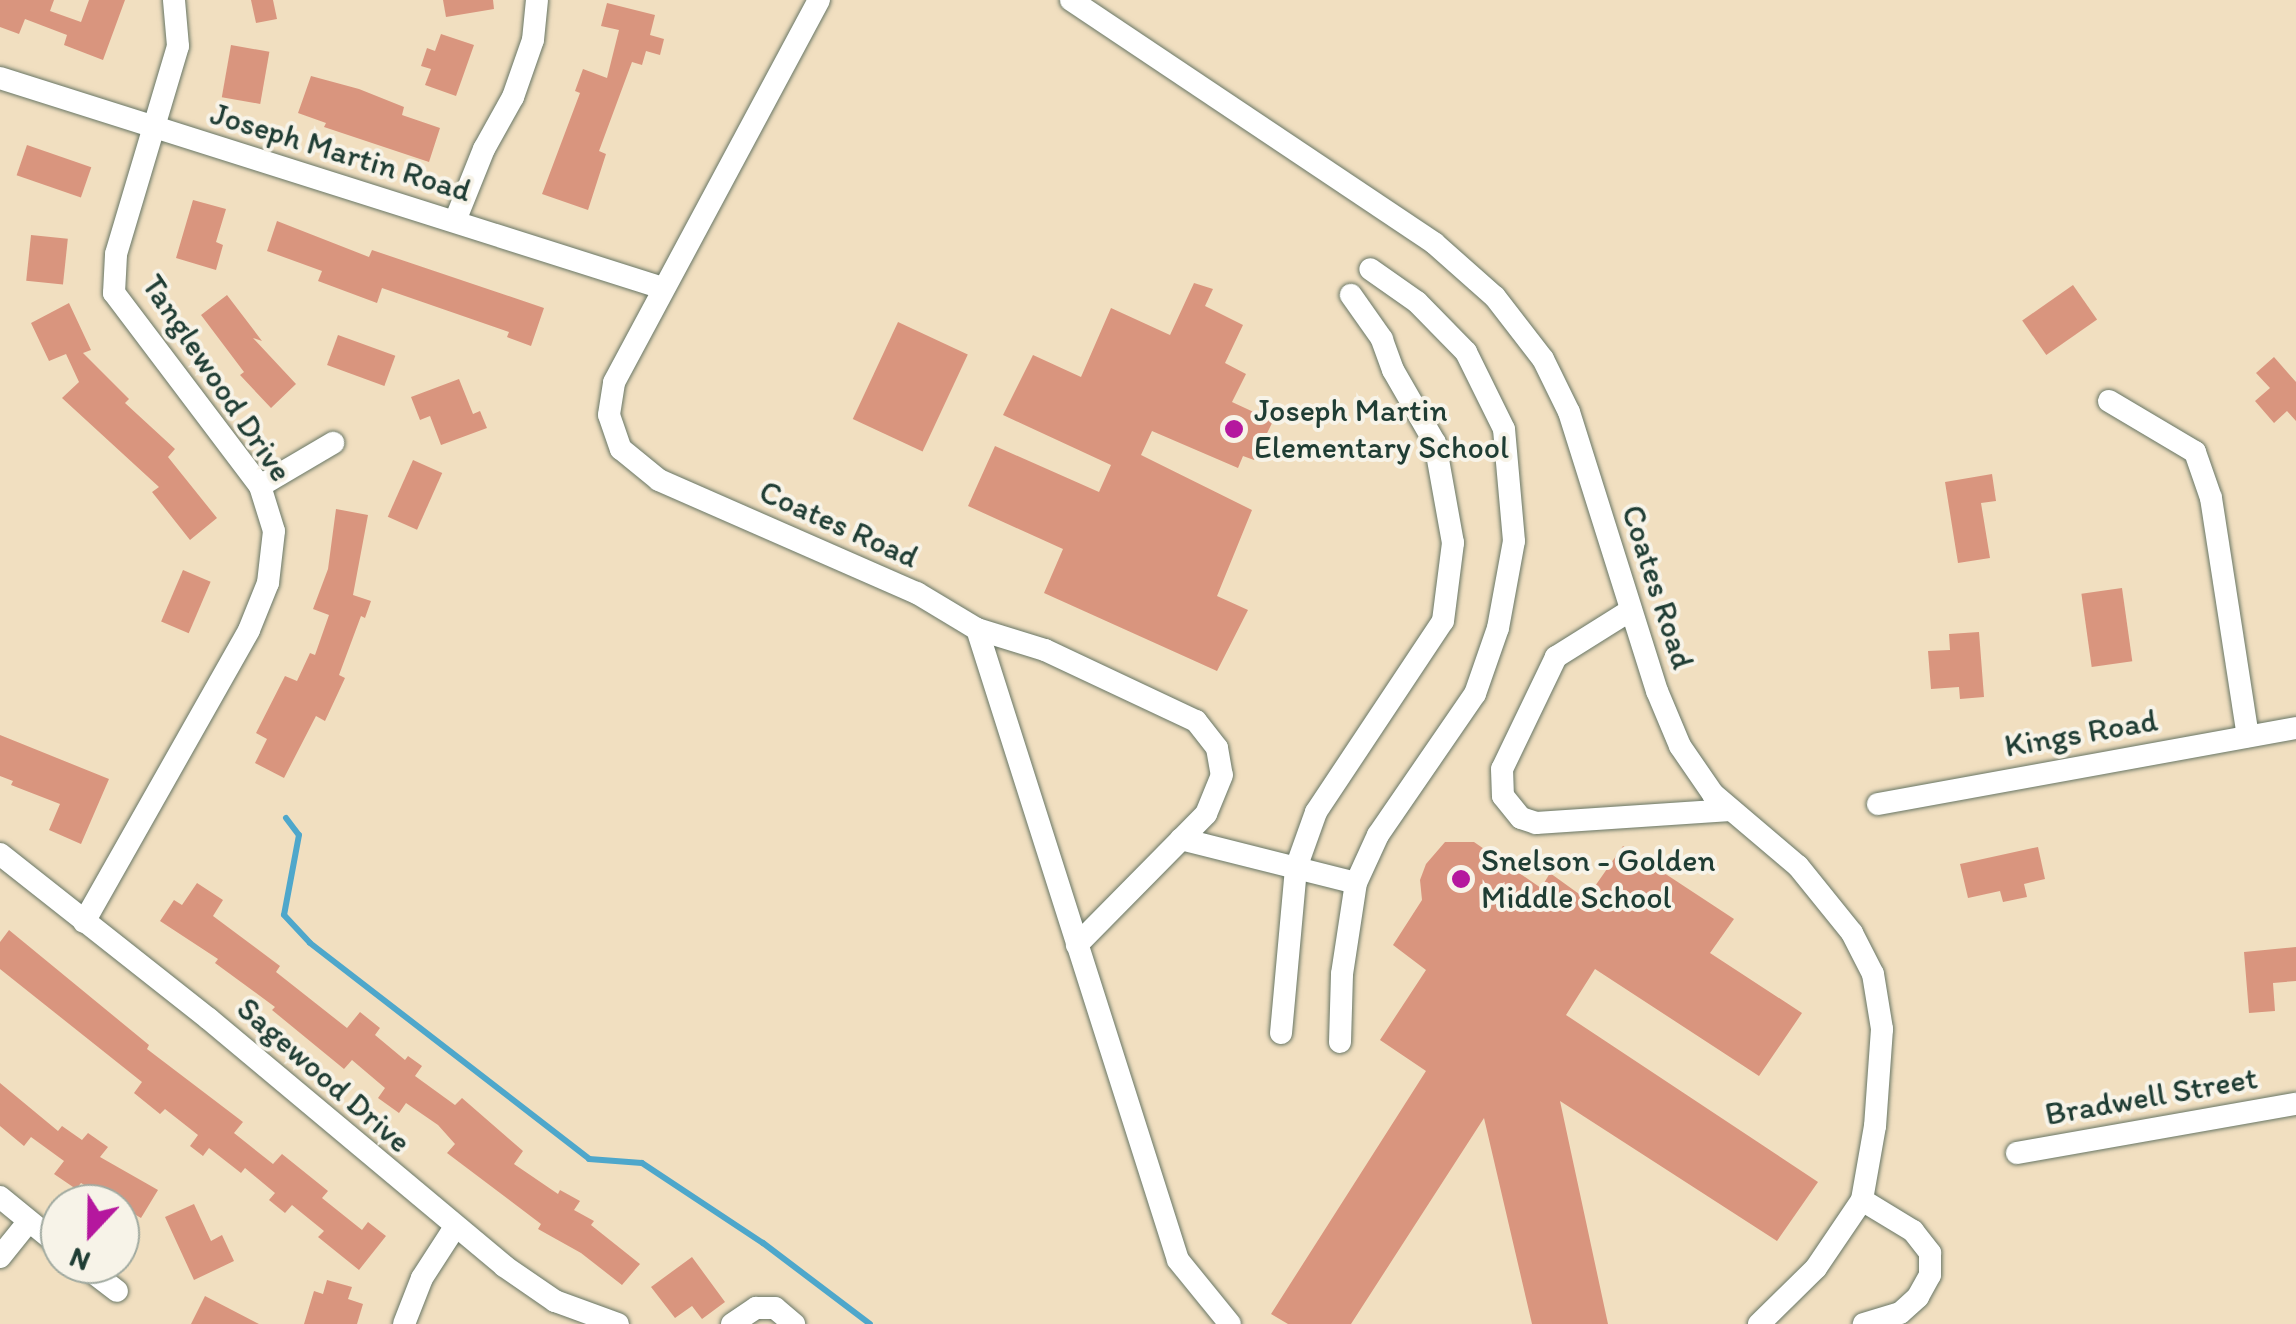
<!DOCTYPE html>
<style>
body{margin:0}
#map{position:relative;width:2296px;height:1324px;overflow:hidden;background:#f1dfc0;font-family:Itim,sans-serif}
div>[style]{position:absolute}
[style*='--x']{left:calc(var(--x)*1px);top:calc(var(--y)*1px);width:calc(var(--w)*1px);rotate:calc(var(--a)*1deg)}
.stream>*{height:6px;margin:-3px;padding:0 3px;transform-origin:3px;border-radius:3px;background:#4ea7cb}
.building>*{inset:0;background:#d9957e;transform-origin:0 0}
.roads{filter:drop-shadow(0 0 2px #687665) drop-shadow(0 0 2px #687665)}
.minor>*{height:22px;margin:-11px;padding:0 11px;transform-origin:11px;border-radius:11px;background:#fff}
.dots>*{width:28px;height:28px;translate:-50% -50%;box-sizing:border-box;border:5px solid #f7f3e8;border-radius:50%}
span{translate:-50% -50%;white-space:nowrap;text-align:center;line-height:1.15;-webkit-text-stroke:8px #f7f3e8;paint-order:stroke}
.street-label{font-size:32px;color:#1f3d34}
.poi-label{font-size:32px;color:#1f3d34}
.left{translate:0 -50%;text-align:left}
.north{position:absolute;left:40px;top:1184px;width:100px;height:100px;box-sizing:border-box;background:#f7f3e8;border:2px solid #a1aaa0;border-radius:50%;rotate:202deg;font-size:28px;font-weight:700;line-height:40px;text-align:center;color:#1f3d34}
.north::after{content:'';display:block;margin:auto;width:35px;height:45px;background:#b5179e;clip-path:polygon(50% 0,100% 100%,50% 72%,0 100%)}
</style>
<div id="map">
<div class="stream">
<div style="--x:286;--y:818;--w:21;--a:53"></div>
<div style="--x:299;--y:835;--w:81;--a:100.6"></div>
<div style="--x:284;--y:915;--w:38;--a:47"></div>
<div style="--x:310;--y:943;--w:353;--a:37.7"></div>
<div style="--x:589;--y:1159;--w:53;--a:4.3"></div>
<div style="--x:642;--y:1163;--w:145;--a:33.5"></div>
<div style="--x:763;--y:1243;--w:134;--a:37.1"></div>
</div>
<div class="building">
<div style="clip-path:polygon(0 0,54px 0,50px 11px,81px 22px,89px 0,125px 0,103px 60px,64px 45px,67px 35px,25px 19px,19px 34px,0 27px)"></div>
<div style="clip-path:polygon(251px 0,273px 0,277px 19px,256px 23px)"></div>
<div style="clip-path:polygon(443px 0,493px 0,494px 9px,446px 17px)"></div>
<div style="clip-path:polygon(607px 3px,655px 15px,650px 35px,664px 39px,660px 55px,646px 51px,642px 65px,632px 62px,599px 151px,606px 154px,588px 210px,542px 194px,580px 93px,575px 91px,583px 69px,607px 78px,619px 30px,601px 26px)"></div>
<div style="clip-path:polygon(441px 34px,474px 45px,456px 96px,425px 85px,431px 69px,421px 66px,427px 48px,435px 51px)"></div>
<div style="left:231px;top:45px;width:39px;height:53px;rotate:10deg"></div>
<div style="clip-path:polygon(311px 76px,359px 89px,404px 107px,402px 115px,440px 128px,429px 162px,324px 127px,326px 123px,298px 113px)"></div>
<div style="left:27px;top:145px;width:68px;height:32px;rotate:19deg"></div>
<div style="clip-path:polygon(193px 200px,226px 209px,216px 242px,223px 245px,216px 270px,176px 258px)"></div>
<div style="clip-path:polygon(277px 221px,369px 257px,372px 250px,544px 308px,531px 346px,507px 337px,509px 332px,382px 288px,377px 303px,318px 281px,322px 271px,267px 251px)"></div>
<div style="left:31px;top:235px;width:37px;height:46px;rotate:6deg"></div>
<div style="clip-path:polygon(1194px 283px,1213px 289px,1205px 306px,1243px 325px,1225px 363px,1246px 374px,1232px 402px,1273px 421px,1254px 460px,1243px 456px,1238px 468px,1152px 431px,1141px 455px,1252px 510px,1217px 596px,1248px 610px,1217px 671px,1044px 593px,1063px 549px,968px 506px,995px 446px,1099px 492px,1111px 465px,1003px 415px,1033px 355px,1081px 377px,1111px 308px,1170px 335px)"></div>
<div style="left:2073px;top:285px;width:42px;height:62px;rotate:55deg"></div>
<div style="clip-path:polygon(227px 295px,262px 341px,253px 338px,296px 384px,271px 408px,240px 375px,244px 372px,201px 315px)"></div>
<div style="clip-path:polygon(69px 303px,91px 350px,83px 353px,129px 399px,125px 403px,175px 449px,168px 457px,217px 518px,190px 540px,152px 492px,159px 487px,62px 398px,79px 382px,66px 354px,49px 361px,31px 323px)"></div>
<div style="left:898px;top:322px;width:77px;height:107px;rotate:25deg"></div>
<div style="left:338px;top:335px;width:61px;height:32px;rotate:20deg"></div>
<div style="clip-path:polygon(2274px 357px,2296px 382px,2296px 421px,2287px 411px,2274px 423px,2255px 401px,2270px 388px,2256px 373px)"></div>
<div style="clip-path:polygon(459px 379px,473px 414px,480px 411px,487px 428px,441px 445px,430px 416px,420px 420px,411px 397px)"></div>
<div style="left:413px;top:460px;width:32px;height:62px;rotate:24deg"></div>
<div style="clip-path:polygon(1992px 474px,1996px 501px,1981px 503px,1990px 558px,1958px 563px,1945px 482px)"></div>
<div style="clip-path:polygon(336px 509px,368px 515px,353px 595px,371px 601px,365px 618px,361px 616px,339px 675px,345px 678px,325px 721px,316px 716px,284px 778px,255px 763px,267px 739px,256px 733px,285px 676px,297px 681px,310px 653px,315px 655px,329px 615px,313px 609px,328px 569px)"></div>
<div style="left:183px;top:570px;width:30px;height:56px;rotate:23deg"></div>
<div style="left:2122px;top:588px;width:74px;height:41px;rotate:82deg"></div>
<div style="clip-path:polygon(1979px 632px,1984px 697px,1960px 699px,1959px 687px,1931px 689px,1928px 651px,1950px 650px,1949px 634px)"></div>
<div style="clip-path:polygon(0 735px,109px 779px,81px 844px,49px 830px,60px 804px,11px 785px,13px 781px,0 776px)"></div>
<div style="clip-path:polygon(1445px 842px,1474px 842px,1541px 888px,1550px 873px,1586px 899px,1623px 846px,1734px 919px,1710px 953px,1802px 1013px,1759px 1076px,1595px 969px,1566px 1015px,1818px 1182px,1777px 1241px,1560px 1101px,1608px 1324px,1532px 1324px,1484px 1118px,1351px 1324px,1288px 1324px,1271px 1314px,1426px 1071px,1380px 1040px,1426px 970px,1393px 945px,1422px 900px,1420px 880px,1426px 864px)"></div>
<div style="clip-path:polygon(2038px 847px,2045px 879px,2024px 884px,2027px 897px,2003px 902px,2000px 891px,1968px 898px,1960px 864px)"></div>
<div style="clip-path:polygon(197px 883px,223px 900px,213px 916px,280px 966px,276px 972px,347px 1028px,360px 1012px,380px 1028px,375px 1035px,405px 1060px,408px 1056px,422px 1066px,415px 1076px,455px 1105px,462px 1098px,523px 1151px,514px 1164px,558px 1194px,560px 1190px,580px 1201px,574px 1210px,594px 1221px,591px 1225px,640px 1264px,622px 1285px,581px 1253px,538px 1229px,541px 1224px,447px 1153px,455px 1144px,438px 1125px,406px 1103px,399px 1113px,378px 1098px,385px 1088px,352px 1060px,344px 1069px,272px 1010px,275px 1007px,215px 963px,218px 959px,160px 921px,174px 900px,182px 905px)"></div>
<div style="clip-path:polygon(9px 930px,149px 1045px,147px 1049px,243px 1122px,234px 1133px,273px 1164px,282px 1154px,328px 1191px,322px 1198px,362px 1230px,368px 1222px,386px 1236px,359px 1270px,318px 1237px,324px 1231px,292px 1205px,285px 1213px,269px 1200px,275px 1193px,245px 1168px,241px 1173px,209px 1148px,203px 1156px,190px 1146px,198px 1135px,165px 1109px,160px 1114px,134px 1093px,142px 1082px,0 969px,0 942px)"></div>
<div style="clip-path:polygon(2296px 947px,2296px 981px,2273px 983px,2275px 1011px,2249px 1013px,2244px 952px)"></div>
<div style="clip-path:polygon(0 1083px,58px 1131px,62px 1126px,82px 1140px,88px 1133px,108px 1147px,100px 1157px,158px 1190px,141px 1218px,81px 1183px,76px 1189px,54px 1174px,64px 1161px,31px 1137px,24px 1146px,0 1126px)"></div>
<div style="clip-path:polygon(194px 1204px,211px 1241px,222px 1235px,234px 1261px,194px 1280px,165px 1217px)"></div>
<div style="clip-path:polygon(692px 1257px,725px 1302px,702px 1319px,692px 1306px,675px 1318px,651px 1287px)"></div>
<div style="clip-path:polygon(327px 1280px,352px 1287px,348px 1299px,363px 1304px,357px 1324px,304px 1324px,314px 1291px,323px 1294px)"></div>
<div style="clip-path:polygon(205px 1296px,259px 1324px,191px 1324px)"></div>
</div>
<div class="roads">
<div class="minor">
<div style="--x:819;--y:0;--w:434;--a:118.2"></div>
<div style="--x:614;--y:383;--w:32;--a:99"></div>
<div style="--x:609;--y:415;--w:36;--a:71"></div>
<div style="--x:621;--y:449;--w:49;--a:39.2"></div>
<div style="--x:659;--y:480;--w:282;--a:23.7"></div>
<div style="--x:917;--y:593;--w:70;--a:31"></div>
<div style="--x:977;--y:629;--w:662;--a:72.33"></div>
<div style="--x:1178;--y:1260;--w:82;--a:50.9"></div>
<div style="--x:1071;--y:0;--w:437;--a:33.8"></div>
<div style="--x:1434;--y:243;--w:81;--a:41.5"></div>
<div style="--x:1495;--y:297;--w:78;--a:52.3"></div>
<div style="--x:1543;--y:359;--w:59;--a:63.9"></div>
<div style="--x:1569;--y:412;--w:293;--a:72.5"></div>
<div style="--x:1657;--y:691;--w:60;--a:67.3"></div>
<div style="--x:1680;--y:746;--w:58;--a:55.5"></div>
<div style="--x:1713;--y:794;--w:111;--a:40.3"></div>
<div style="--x:1798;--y:866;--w:86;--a:51.1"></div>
<div style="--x:1852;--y:933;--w:46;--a:62.9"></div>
<div style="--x:1873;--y:974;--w:56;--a:80.7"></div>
<div style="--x:1882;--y:1029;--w:97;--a:94.1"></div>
<div style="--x:1875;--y:1126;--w:75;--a:100"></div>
<div style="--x:1862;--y:1200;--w:82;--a:124.1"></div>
<div style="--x:1816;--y:1268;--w:80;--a:135.5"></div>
<div style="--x:0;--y:78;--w:695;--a:17.58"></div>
<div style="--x:455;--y:221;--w:78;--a:-68.1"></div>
<div style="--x:484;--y:149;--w:60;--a:-60.9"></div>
<div style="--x:513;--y:97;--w:60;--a:-70.7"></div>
<div style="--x:533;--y:40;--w:40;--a:-84.3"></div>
<div style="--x:2109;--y:401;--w:100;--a:30.7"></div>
<div style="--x:2195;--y:452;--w:49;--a:70.8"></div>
<div style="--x:2211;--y:498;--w:241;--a:81.2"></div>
<div style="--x:260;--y:486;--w:85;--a:-30.5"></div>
<div style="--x:1631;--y:610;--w:89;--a:147.9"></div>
<div style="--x:1556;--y:657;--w:124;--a:115.7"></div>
<div style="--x:1502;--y:769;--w:27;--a:88"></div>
<div style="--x:1503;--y:796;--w:28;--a:51"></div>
<div style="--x:1521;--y:818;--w:16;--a:18"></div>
<div style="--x:1536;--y:823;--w:195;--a:-3.8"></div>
<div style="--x:977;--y:629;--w:71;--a:17.2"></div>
<div style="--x:1045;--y:650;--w:167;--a:25.2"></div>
<div style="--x:1196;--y:721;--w:34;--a:52"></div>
<div style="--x:1217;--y:748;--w:27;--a:80"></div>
<div style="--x:1222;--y:775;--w:42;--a:112.3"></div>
<div style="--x:1206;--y:814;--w:184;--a:134.6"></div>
<div style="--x:1878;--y:804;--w:425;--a:-10.3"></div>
<div style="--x:1181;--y:839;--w:180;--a:14.1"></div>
<div style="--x:0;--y:854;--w:266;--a:38.3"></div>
<div style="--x:209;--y:1019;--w:385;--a:39.9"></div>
<div style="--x:504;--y:1266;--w:62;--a:34.5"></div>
<div style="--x:555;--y:1301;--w:67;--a:20.1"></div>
<div style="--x:84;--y:922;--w:335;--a:-60.5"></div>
<div style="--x:249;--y:630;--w:51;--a:-68"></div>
<div style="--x:268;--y:583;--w:52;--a:-83.4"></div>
<div style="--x:274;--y:531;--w:47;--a:-107.3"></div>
<div style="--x:260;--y:486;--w:242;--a:-127.1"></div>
<div style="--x:114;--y:293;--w:39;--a:-87"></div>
<div style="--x:116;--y:254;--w:217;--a:-73.4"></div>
<div style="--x:178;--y:46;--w:46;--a:-95"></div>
<div style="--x:1281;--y:1033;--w:166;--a:-84.8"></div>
<div style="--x:1296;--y:868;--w:59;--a:-70.3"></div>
<div style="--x:1316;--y:812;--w:229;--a:-56.4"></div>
<div style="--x:1443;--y:621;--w:79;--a:-82.7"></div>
<div style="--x:1453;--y:543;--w:102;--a:-100.2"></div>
<div style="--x:1435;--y:443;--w:84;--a:-119.9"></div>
<div style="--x:1393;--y:370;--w:33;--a:-110"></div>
<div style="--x:1382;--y:339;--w:54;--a:-125.2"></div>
<div style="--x:1340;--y:1042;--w:68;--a:-88.3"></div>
<div style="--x:1342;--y:974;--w:92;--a:-81.3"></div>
<div style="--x:1356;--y:883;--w:53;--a:-65.4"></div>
<div style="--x:1378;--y:835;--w:171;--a:-55.5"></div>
<div style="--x:1475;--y:694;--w:70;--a:-70.8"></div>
<div style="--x:1498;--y:628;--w:88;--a:-79.6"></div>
<div style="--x:1514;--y:541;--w:112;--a:-95.1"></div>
<div style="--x:1504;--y:429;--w:86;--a:-116.3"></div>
<div style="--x:1466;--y:352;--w:70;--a:-134.4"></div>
<div style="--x:1417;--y:302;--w:57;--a:-144.9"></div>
<div style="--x:2017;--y:1153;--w:283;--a:-10"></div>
<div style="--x:0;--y:1197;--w:77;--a:39.2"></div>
<div style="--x:1862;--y:1200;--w:60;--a:31.3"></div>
<div style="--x:1913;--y:1231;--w:28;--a:52"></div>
<div style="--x:1930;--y:1253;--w:22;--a:90"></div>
<div style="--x:1930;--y:1275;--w:25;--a:119"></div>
<div style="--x:1918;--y:1297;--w:24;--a:138"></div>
<div style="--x:1900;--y:1313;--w:38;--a:163"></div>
<div style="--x:0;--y:1257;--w:46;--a:-51.1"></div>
<div style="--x:82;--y:1264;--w:44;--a:37.6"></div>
<div style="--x:404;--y:1324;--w:49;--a:-68.6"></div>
<div style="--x:422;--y:1278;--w:61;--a:-57.1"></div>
<div style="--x:732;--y:1324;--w:29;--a:-34"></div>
<div style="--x:756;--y:1308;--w:19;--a:0"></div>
<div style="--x:775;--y:1308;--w:25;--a:40"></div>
</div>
</div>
<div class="dots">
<div style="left:1234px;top:429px;background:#b5179e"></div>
<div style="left:1461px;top:879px;background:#b5179e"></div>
</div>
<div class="street-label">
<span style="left:341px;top:152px;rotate:17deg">Joseph Martin Road</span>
<span style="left:217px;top:378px;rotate:56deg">Tanglewood Drive</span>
<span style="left:839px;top:524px;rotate:24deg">Coates Road</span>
<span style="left:1658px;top:587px;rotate:72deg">Coates Road</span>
<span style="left:2081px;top:733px;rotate:-10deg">Kings Road</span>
<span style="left:324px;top:1075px;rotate:41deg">Sagewood Drive</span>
<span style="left:2151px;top:1096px;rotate:-10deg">Bradwell Street</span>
</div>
<div class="poi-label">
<span class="left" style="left:1254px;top:429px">Joseph Martin<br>Elementary School</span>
<span class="left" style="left:1481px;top:879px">Snelson - Golden<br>Middle School</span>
</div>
<div class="north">N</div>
</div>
